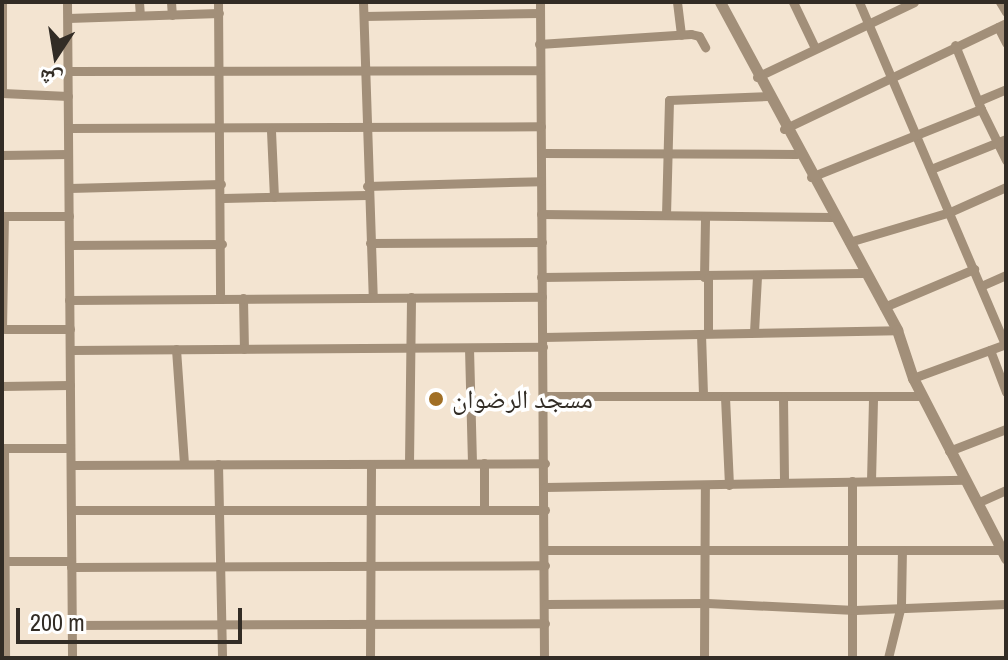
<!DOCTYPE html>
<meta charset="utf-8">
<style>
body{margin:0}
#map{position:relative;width:1008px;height:660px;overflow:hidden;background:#f3e4d1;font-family:"Archivo Narrow","Noto Naskh Arabic",sans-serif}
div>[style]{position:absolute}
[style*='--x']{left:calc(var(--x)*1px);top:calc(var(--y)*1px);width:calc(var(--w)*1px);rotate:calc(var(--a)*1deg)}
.minor>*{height:9px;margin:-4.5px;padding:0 4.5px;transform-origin:4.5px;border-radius:4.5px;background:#a28f79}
.tertiary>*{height:11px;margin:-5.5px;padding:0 5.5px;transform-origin:5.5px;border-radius:5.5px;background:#a28f79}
.dots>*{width:22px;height:22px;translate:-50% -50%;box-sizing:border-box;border:4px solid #fff;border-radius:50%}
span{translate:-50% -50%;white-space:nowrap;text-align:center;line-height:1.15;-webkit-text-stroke:7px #fff;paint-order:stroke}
.poi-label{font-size:26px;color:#322c25}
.left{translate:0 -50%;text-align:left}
.frame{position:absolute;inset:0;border:4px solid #322c25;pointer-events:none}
.north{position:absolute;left:16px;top:16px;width:80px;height:80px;-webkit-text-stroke:6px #fff;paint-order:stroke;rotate:192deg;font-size:22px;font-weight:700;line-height:32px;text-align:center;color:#322c25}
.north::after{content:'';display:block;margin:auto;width:28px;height:36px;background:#322c25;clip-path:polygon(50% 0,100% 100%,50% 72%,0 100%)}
.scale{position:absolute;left:16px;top:608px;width:226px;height:36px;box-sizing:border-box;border:4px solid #322c25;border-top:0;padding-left:10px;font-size:24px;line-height:28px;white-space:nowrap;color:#322c25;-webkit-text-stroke:6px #fff;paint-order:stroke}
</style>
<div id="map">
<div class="minor">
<div style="--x:2;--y:2;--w:91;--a:90"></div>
<div style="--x:67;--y:2;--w:656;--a:89.56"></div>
<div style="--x:139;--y:2;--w:13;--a:86"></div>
<div style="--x:171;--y:2;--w:13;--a:86"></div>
<div style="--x:218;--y:2;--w:296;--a:89.6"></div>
<div style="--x:363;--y:2;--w:295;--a:88.1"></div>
<div style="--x:540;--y:2;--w:656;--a:89.65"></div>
<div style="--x:677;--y:2;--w:33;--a:83"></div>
<div style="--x:793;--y:2;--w:51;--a:64.4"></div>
<div style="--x:859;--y:2;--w:373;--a:66.9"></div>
<div style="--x:1000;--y:2;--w:12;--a:59"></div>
<div style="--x:364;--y:16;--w:175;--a:-1"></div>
<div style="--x:68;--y:18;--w:151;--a:-1.9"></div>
<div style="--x:998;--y:27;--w:18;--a:63"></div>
<div style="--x:539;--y:44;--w:152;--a:-3.8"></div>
<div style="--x:691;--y:34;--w:8;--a:14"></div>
<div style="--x:699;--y:36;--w:13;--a:61"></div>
<div style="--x:68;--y:71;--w:472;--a:-0.1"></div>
<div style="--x:757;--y:77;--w:174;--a:-25.5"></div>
<div style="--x:2;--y:93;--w:66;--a:2.6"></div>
<div style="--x:978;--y:101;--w:30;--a:-23"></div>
<div style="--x:981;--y:109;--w:57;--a:63.9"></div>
<div style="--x:68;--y:128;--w:473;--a:-0.2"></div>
<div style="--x:784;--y:129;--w:246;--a:-25.5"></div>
<div style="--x:271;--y:131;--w:66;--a:87.4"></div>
<div style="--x:541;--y:153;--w:256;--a:0.2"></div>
<div style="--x:2;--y:155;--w:66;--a:-0.9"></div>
<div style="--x:931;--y:169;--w:81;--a:-21.8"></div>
<div style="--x:811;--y:177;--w:183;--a:-21.8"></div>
<div style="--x:981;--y:109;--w:69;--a:-112.1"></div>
<div style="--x:367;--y:186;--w:174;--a:-1.6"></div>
<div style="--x:69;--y:188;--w:152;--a:-1.5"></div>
<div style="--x:223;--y:198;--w:144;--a:-1.2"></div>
<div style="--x:541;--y:214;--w:291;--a:0.6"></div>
<div style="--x:666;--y:215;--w:115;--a:-88.5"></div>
<div style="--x:669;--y:100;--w:98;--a:-2.3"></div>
<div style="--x:2;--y:216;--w:67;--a:0"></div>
<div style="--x:849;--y:242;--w:105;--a:-16.5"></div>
<div style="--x:950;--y:212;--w:61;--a:-24.1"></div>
<div style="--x:370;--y:243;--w:172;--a:-0.3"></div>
<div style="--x:69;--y:245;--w:153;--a:-0.4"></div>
<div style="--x:541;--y:277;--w:322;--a:-0.7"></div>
<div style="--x:704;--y:277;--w:60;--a:-89"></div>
<div style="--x:981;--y:286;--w:27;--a:-24"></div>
<div style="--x:243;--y:298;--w:51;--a:88.9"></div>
<div style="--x:69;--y:300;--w:473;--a:-0.4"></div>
<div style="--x:884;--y:307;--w:98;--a:-22.9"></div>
<div style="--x:2;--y:329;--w:113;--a:-89"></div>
<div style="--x:5;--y:329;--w:65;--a:0"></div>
<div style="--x:754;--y:332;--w:55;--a:-86.9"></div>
<div style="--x:708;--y:333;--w:55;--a:-90"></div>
<div style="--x:701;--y:334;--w:61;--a:88.1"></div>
<div style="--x:543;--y:337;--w:354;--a:-1.1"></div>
<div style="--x:469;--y:348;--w:115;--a:88.5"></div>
<div style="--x:176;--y:349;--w:115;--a:86"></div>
<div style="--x:70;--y:350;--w:473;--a:-0.4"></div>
<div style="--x:990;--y:350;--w:45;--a:69.1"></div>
<div style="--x:913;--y:378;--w:99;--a:-20.1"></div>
<div style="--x:2;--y:386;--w:68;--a:-0.8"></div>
<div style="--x:544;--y:396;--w:378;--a:0"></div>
<div style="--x:725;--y:397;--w:88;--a:87.4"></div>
<div style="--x:783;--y:397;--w:85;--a:89.3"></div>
<div style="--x:2;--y:448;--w:68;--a:0"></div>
<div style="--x:4;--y:448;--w:210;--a:89.7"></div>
<div style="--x:949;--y:451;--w:61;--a:-21.1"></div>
<div style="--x:409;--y:463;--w:166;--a:-89.3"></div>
<div style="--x:484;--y:463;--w:46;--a:90"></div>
<div style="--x:218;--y:464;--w:194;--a:88.8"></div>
<div style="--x:71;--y:465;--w:474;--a:-0.2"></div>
<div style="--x:852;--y:481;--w:177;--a:90"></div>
<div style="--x:871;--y:481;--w:84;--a:-88.6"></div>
<div style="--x:545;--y:487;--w:420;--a:-1"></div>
<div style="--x:977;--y:503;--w:32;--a:-24"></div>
<div style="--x:71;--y:510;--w:474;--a:0"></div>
<div style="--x:545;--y:550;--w:456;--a:0"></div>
<div style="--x:2;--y:561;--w:69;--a:0"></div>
<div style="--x:71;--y:567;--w:474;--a:-0.2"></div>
<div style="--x:546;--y:604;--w:161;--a:-0.4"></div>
<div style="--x:707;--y:603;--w:148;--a:2.7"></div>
<div style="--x:855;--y:610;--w:151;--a:-2.3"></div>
<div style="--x:72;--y:625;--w:473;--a:-0.2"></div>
<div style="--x:370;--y:658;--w:194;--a:-89.7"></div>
<div style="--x:704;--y:658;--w:171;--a:-89.7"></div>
<div style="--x:888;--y:658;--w:55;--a:-76.2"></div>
<div style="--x:901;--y:605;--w:55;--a:-89"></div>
</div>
<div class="tertiary">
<div style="--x:720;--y:2;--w:373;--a:61.6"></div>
<div style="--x:897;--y:330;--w:51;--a:71.6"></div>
<div style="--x:913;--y:378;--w:203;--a:62.7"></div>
</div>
<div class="dots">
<div style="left:436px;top:399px;background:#a16f25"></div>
</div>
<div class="poi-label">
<span class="left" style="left:452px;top:399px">مسجد الرضوان</span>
</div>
<div class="frame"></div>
<div class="north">ش</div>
<div class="scale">200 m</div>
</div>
